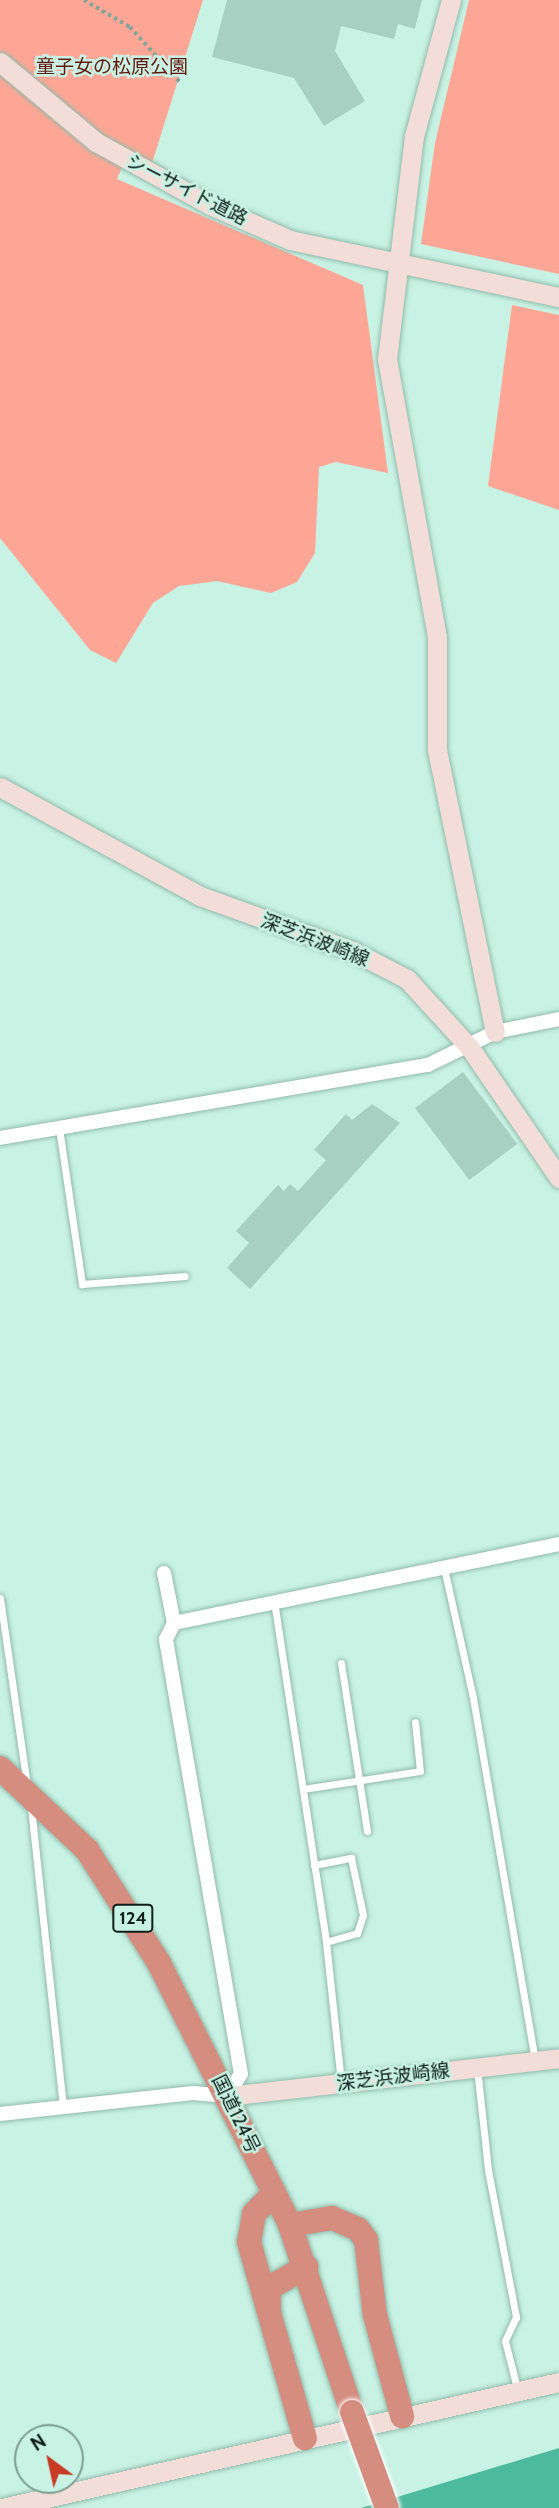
<!DOCTYPE html>
<meta charset="utf-8">
<style>
body{margin:0}
#map{position:relative;width:559px;height:2508px;overflow:hidden;background:#c8f2e4;font-family:Cabin,"Noto Sans JP",sans-serif}
div>[style]{position:absolute}
[style*='--x']{left:calc(var(--x)*1px);top:calc(var(--y)*1px);width:calc(var(--w)*1px);rotate:calc(var(--a)*1deg)}
.green>*{inset:0;background:#fea695}
.water>*{inset:0;background:#4eba9d}
.building>*{inset:0;background:#a7d0c2;transform-origin:0 0}
.path>*{height:3.5px;margin-top:-1.75px;transform-origin:0;background:repeating-linear-gradient(90deg,#84a49a 0 3.5px,transparent 0 7px)}
.roads{filter:drop-shadow(0 0 2px #92bbad) drop-shadow(0 0 2px #92bbad)}
.lane>*{height:7px;margin:-3.5px;padding:0 3.5px;transform-origin:3.5px;border-radius:3.5px;background:#fff}
.street>*{height:14px;margin:-7px;padding:0 7px;transform-origin:7px;border-radius:7px;background:#fff}
.secondary>*{height:19px;margin:-9.5px;padding:0 9.5px;transform-origin:9.5px;border-radius:9.5px;background:#f2ddd9}
.highway>*{height:24px;margin:-12px;padding:0 12px;transform-origin:12px;border-radius:12px;background:#d58d7f}
.bridges{filter:drop-shadow(0 0 2px #fff) drop-shadow(0 0 2px #fff)}
.highway-bridge>*{height:24px;margin:-12px;padding:0 12px;transform-origin:12px;border-radius:12px;background:#d58d7f}
span{translate:-50% -50%;white-space:nowrap;text-align:center;line-height:1.15;-webkit-text-stroke:5px #c8f2e4;paint-order:stroke}
.shield-label span{padding:2px 5px;background:#c8f2e4;border:2px solid;border-radius:5px;-webkit-text-stroke-width:0}
.shield-label{font-size:18px;color:#0f1f1a;font-weight:700}
.park-label{font-size:19px;color:#64180d}
.street-label{font-size:19px;color:#0f1f1a}
.north{position:absolute;left:14px;top:2424px;width:70px;height:70px;box-sizing:border-box;background:#c8f2e4;border:2px solid #7e9e93;border-radius:50%;rotate:327deg;font-size:19px;font-weight:700;line-height:28px;text-align:center;color:#0f1f1a}
.north::after{content:'';display:block;margin:auto;width:24px;height:32px;background:#c73b27;clip-path:polygon(50% 0,100% 100%,50% 72%,0 100%)}
</style>
<div id="map">
<div class="green">
<div style="clip-path:polygon(0 0,203px 0,149px 173px,125px 160px,117px 179px,363px 285px,388px 473px,336px 462px,319px 467px,315px 553px,297px 582px,271px 593px,217px 581px,179px 586px,153px 603px,116px 663px,90px 650px,0 538px)"></div>
<div style="clip-path:polygon(469px 0,559px 0,559px 274px,421px 244px,435px 143px)"></div>
<div style="clip-path:polygon(512px 305px,559px 315px,559px 510px,488px 486px)"></div>
</div>
<div class="water">
<div style="clip-path:polygon(559px 2448px,559px 2508px,361px 2508px)"></div>
</div>
<div class="building">
<div style="clip-path:polygon(227px 0,422px 0,415px 29px,398px 24px,394px 39px,341px 26px,335px 51px,365px 101px,324px 126px,294px 78px,212px 57px)"></div>
<div style="left:463px;top:1072px;width:90px;height:60px;rotate:53deg"></div>
<div style="clip-path:polygon(372px 1104px,400px 1123px,250px 1289px,227px 1268px,249px 1243px,236px 1231px,278px 1185px,284px 1191px,290px 1184px,298px 1191px,326px 1160px,314px 1150px,346px 1114px,352px 1120px)"></div>
</div>
<div class="path">
<div style="--x:84;--y:0;--w:53;--a:30.4"></div>
<div style="--x:130;--y:27;--w:76;--a:47.7"></div>
</div>
<div class="roads">
<div class="lane">
<div style="--x:59;--y:1128;--w:158;--a:81.6"></div>
<div style="--x:82;--y:1284;--w:103;--a:-4.4"></div>
<div style="--x:444;--y:1568;--w:133;--a:77.4"></div>
<div style="--x:473;--y:1698;--w:366;--a:80.3"></div>
<div style="--x:0;--y:1598;--w:189;--a:81.8"></div>
<div style="--x:274;--y:1601;--w:345;--a:81.3"></div>
<div style="--x:326;--y:1942;--w:141;--a:83.9"></div>
<div style="--x:341;--y:1663;--w:170;--a:81.2"></div>
<div style="--x:303;--y:1789;--w:118;--a:-8.7"></div>
<div style="--x:420;--y:1771;--w:49;--a:-95.8"></div>
<div style="--x:31;--y:1807;--w:303;--a:83.9"></div>
<div style="--x:314;--y:1865;--w:38;--a:-11"></div>
<div style="--x:351;--y:1858;--w:58;--a:78.1"></div>
<div style="--x:363;--y:1915;--w:19;--a:108"></div>
<div style="--x:357;--y:1933;--w:32;--a:164"></div>
<div style="--x:477;--y:2068;--w:103;--a:83.8"></div>
<div style="--x:488;--y:2170;--w:150;--a:79.2"></div>
<div style="--x:516;--y:2317;--w:26;--a:115"></div>
<div style="--x:505;--y:2341;--w:49;--a:75.7"></div>
</div>
<div class="street">
<div style="--x:0;--y:1138;--w:434;--a:-9.7"></div>
<div style="--x:428;--y:1065;--w:75;--a:-26.2"></div>
<div style="--x:495;--y:1032;--w:65;--a:-11.5"></div>
<div style="--x:174;--y:1623;--w:393;--a:-11.6"></div>
<div style="--x:0;--y:2114;--w:194;--a:-6.2"></div>
<div style="--x:193;--y:2093;--w:34;--a:5"></div>
<div style="--x:227;--y:2096;--w:26;--a:-58"></div>
<div style="--x:241;--y:2074;--w:441;--a:-99.8"></div>
<div style="--x:166;--y:1639;--w:18;--a:-63"></div>
<div style="--x:174;--y:1623;--w:51;--a:-101.3"></div>
</div>
<div class="secondary">
<div style="--x:451;--y:0;--w:141;--a:105.2"></div>
<div style="--x:414;--y:136;--w:225;--a:96.9"></div>
<div style="--x:387;--y:359;--w:282;--a:79.8"></div>
<div style="--x:437;--y:637;--w:113;--a:90"></div>
<div style="--x:437;--y:750;--w:288;--a:78.4"></div>
<div style="--x:0;--y:62;--w:125;--a:39.8"></div>
<div style="--x:96;--y:142;--w:130;--a:28.9"></div>
<div style="--x:210;--y:205;--w:87;--a:23.6"></div>
<div style="--x:290;--y:240;--w:275;--a:12"></div>
<div style="--x:0;--y:787;--w:228;--a:28.6"></div>
<div style="--x:200;--y:896;--w:163;--a:19.8"></div>
<div style="--x:353;--y:951;--w:61;--a:27.4"></div>
<div style="--x:407;--y:979;--w:93;--a:47.6"></div>
<div style="--x:470;--y:1048;--w:158;--a:55.6"></div>
<div style="--x:227;--y:2096;--w:334;--a:-6.5"></div>
<div style="--x:2;--y:2508;--w:571;--a:-12.75"></div>
</div>
<div class="highway">
<div style="--x:0;--y:1768;--w:120;--a:43.3"></div>
<div style="--x:87;--y:1850;--w:134;--a:57.5"></div>
<div style="--x:159;--y:1963;--w:293;--a:63.4"></div>
<div style="--x:290;--y:2225;--w:197;--a:71.7"></div>
<div style="--x:274;--y:2193;--w:29;--a:134"></div>
<div style="--x:254;--y:2214;--w:28;--a:100"></div>
<div style="--x:249;--y:2242;--w:204;--a:74.1"></div>
<div style="--x:290;--y:2225;--w:43;--a:-9.5"></div>
<div style="--x:332;--y:2218;--w:28;--a:23"></div>
<div style="--x:358;--y:2229;--w:14;--a:54"></div>
<div style="--x:366;--y:2240;--w:76;--a:83.2"></div>
<div style="--x:375;--y:2315;--w:105;--a:75"></div>
<div style="--x:269;--y:2309;--w:21;--a:-90"></div>
<div style="--x:269;--y:2288;--w:43;--a:-29.6"></div>
</div>
</div>
<div class="bridges">
<div class="highway-bridge">
<div style="--x:352;--y:2412;--w:102;--a:70"></div>
</div>
</div>
<div class="shield-label">
<span style="left:133px;top:1918px">124</span>
</div>
<div class="park-label">
<span style="left:112px;top:67px">童子女の松原公園</span>
</div>
<div class="street-label">
<span style="left:187px;top:190px;rotate:27deg">シーサイド道路</span>
<span style="left:315px;top:940px;rotate:21deg">深芝浜波崎線</span>
<span style="left:393px;top:2077px;rotate:-7deg">深芝浜波崎線</span>
<span style="left:236px;top:2114px;rotate:64deg">国道124号</span>
</div>
<div class="north">N</div>
</div>
